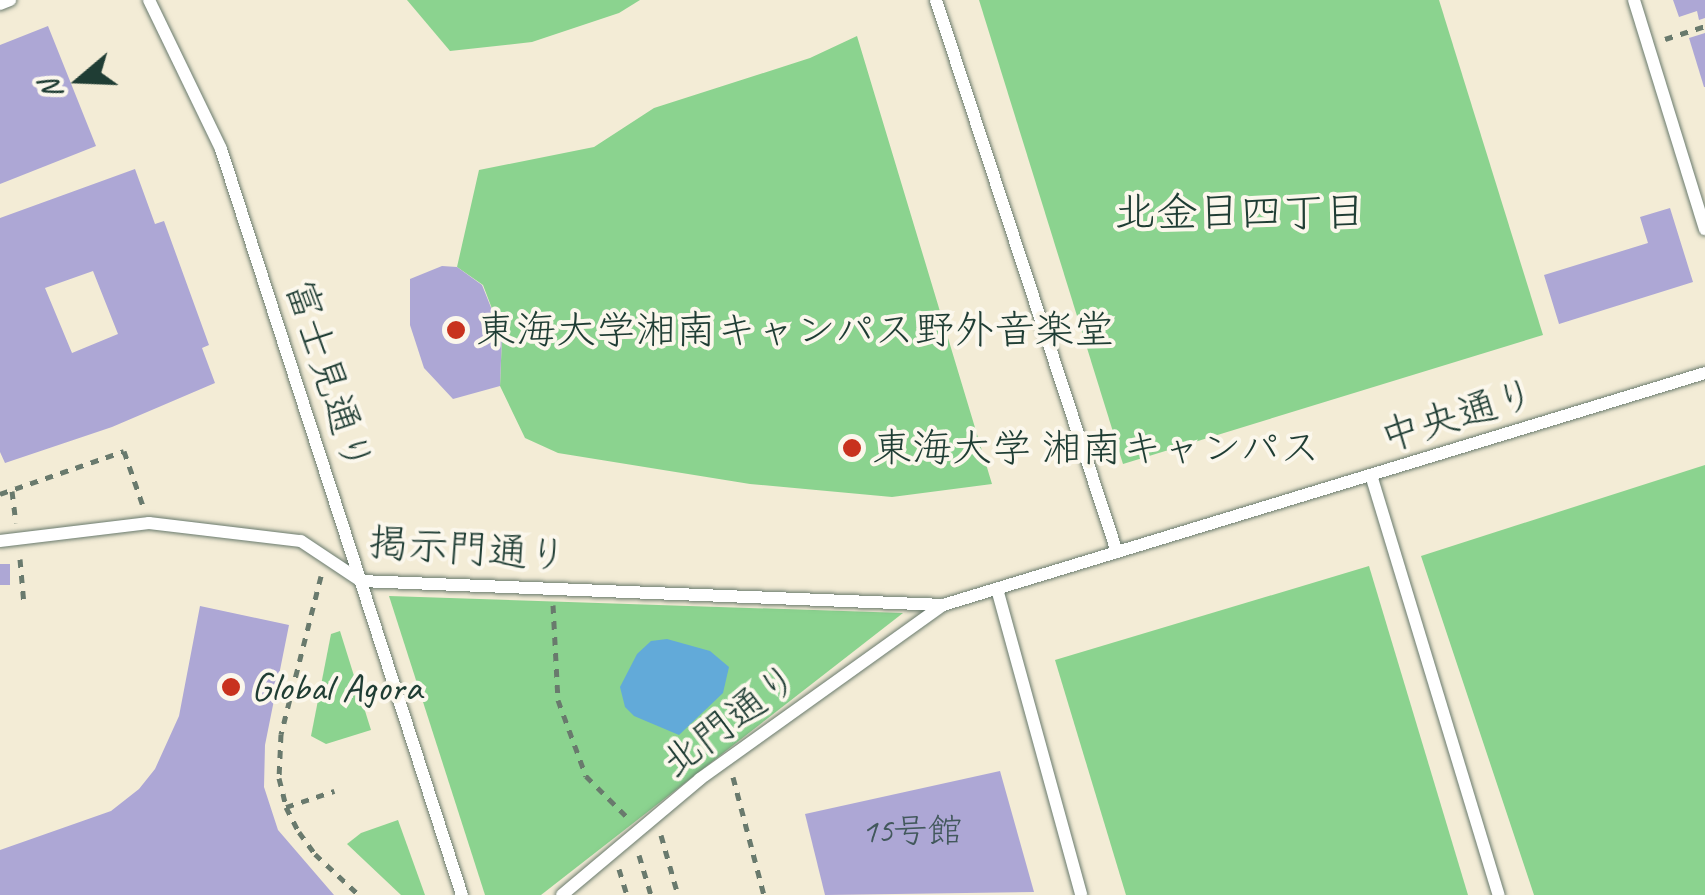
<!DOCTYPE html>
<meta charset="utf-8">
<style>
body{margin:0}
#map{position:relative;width:1705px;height:895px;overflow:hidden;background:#f3ecd6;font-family:Caveat,"Klee One",sans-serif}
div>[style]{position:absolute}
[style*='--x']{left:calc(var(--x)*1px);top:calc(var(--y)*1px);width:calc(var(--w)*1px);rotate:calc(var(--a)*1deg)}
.green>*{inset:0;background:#8bd38f}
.water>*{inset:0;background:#62aad9}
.building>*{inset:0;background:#ada7d5;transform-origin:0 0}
.path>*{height:5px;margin-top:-2.5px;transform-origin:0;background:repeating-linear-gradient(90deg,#697a6d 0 8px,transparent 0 16px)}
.roads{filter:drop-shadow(0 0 2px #697a6d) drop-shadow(0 0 2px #697a6d)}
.lane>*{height:12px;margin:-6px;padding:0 6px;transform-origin:6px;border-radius:6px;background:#fff}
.dots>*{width:28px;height:28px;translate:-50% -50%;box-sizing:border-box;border:5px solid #fbf7ec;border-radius:50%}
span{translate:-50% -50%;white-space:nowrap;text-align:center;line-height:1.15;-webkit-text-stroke:8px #fbf7ec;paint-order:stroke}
.number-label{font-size:35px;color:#42585c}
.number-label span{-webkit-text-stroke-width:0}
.poi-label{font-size:40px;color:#1f3d34}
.left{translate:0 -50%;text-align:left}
.street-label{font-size:40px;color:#1f3d34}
.neighbourhood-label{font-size:42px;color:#1f3d34}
.north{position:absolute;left:30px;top:30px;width:100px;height:100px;-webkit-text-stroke:8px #fbf7ec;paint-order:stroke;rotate:251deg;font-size:28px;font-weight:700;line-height:40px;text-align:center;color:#1f3d34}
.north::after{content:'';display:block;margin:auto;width:35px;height:45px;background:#1f3d34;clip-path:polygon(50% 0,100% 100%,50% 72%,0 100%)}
</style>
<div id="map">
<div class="green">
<div style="clip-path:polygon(407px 0,640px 0,619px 13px,532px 42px,450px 51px)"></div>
<div style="clip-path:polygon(979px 0,1439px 0,1543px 335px,1123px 464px)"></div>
<div style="clip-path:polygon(857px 36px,992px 484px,892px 497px,750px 484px,558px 453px,525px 438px,500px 386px,502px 335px,483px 285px,457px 267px,479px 170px,594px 147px,654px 108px,810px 58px)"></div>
<div style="clip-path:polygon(1705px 465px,1705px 895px,1534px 895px,1421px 556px)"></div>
<div style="clip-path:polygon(1369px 566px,1468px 895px,1126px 895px,1055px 660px)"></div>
<div style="clip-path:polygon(389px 596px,903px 613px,541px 895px,485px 895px)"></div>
<div style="clip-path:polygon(340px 631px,371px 730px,326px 744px,311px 736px,331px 634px)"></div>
<div style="clip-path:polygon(398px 820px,425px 895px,401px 895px,347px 844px,361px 833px)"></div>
</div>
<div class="water">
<div style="clip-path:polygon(667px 639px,710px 651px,729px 667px,723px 693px,679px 735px,634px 716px,625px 707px,620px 687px,637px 654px,651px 641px)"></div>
</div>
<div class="building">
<div style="clip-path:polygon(1673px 0,1705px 0,1705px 18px,1699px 20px,1697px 11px,1679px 17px)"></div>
<div style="clip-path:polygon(48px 26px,96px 146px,0 184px,0 45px)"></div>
<div style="clip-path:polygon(1705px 33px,1705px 87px,1704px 87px,1689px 38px)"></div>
<div style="clip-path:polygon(evenodd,135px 169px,155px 224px,164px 221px,209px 345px,202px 348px,215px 383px,112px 427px,5px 463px,0 452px,0 218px,135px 169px,93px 271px,118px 334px,72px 353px,45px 288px,93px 271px)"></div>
<div style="clip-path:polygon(1670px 208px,1693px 282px,1559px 324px,1544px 275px,1648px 243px,1640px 217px)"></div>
<div style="clip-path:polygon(442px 266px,457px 267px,482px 285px,502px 335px,500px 386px,453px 399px,424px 368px,410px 325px,410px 279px)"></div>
<div style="left:0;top:564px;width:10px;height:21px"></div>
<div style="clip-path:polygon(200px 606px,289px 625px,265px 745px,264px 787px,278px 830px,334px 895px,0 895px,0 850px,111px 811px,139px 789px,155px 769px,179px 716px)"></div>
<div style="clip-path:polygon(1000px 771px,1034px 892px,825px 895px,805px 814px)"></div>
</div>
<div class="path">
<div style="--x:1665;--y:39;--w:42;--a:-18"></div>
<div style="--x:12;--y:491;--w:32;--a:83"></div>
<div style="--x:0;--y:494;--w:131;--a:-19.1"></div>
<div style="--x:124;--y:451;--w:58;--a:70.9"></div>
<div style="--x:20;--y:559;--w:46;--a:85"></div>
<div style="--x:321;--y:576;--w:163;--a:104.2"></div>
<div style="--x:281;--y:734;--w:44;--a:92.6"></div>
<div style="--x:279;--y:778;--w:30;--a:76"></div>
<div style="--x:286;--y:807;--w:28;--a:63"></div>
<div style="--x:299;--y:832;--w:27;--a:54"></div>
<div style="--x:315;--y:854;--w:60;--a:43"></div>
<div style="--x:553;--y:605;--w:95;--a:87"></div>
<div style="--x:558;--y:700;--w:81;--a:69.8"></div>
<div style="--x:586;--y:776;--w:58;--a:45"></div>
<div style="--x:733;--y:777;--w:122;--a:75.3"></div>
<div style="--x:286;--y:807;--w:51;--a:-18.4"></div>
<div style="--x:661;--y:835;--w:62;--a:74.2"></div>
<div style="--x:639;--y:855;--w:42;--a:73.3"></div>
<div style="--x:619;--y:869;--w:27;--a:73"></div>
</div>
<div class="roads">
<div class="lane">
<div style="--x:149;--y:0;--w:165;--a:64.2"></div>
<div style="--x:221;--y:149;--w:784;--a:72.1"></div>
<div style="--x:936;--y:0;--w:581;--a:71.85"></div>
<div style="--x:1634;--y:0;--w:240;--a:72.8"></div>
<div style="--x:0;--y:4;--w:11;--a:-22"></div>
<div style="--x:1371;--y:475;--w:439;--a:73.1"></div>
<div style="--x:0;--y:541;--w:150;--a:-6.9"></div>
<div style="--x:149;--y:523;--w:153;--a:6.8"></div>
<div style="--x:301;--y:541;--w:72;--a:33.7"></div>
<div style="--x:361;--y:581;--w:582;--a:2.36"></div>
<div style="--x:997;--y:589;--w:317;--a:74.6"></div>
<div style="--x:562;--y:895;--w:180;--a:-40"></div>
<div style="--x:700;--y:779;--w:299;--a:-35.6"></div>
<div style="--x:943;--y:605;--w:797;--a:-16.93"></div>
</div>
</div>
<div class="dots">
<div style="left:456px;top:330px;background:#c8321e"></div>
<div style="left:852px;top:448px;background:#c8321e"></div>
<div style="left:231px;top:687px;background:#c8321e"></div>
</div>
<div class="number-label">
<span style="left:912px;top:831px">15号館</span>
</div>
<div class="poi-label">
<span class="left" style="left:476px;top:330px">東海大学湘南キャンパス野外音楽堂</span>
<span class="left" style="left:872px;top:448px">東海大学 湘南キャンパス</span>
<span class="left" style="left:251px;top:687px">Global Agora</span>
</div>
<div class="street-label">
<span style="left:329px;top:376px;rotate:72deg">富士見通り</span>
<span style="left:1458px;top:415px;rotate:-17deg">中央通り</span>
<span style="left:468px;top:549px;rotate:4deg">掲示門通り</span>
<span style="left:730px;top:720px;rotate:-37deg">北門通り</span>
</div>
<div class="neighbourhood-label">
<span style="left:1240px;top:213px">北金目四丁目</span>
</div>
<div class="north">N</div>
</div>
